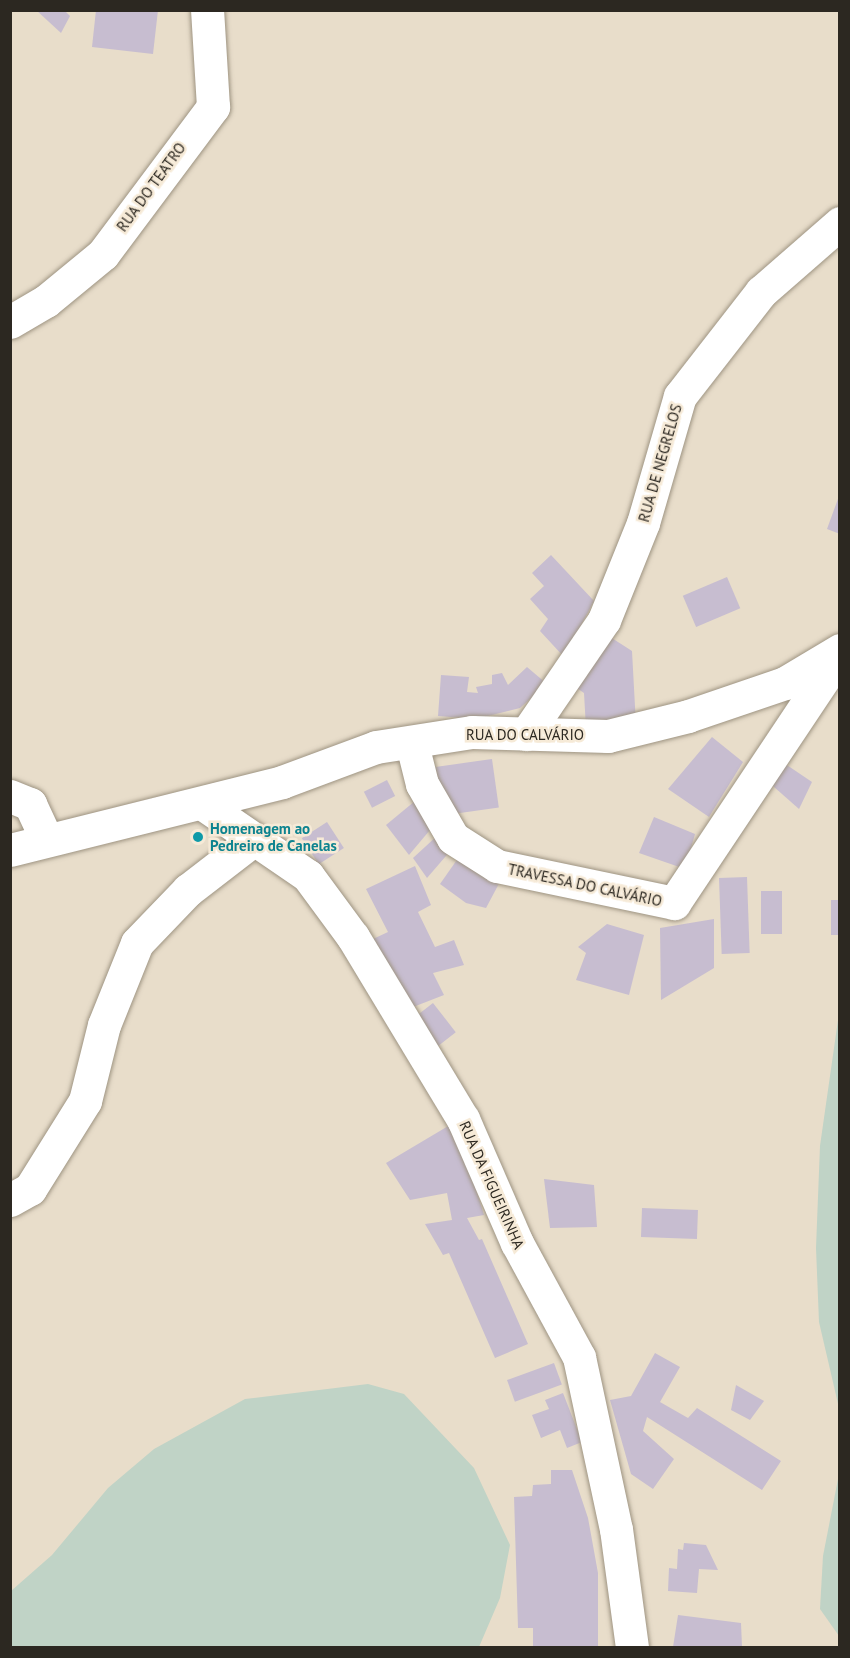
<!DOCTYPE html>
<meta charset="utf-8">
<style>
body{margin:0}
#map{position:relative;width:850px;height:1658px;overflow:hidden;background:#e8ddca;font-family:"PT Sans",sans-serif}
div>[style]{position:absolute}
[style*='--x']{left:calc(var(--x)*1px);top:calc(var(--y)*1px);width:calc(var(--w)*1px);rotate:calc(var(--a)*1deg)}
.green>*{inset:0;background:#c0d3c6}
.building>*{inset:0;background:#c7bdd0;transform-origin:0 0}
.roads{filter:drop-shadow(0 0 2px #9e9482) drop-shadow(0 0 2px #9e9482)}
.street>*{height:33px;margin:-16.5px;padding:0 16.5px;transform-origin:16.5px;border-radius:16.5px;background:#fff}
.dots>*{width:16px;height:16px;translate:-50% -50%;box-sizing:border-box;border:3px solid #f6ead7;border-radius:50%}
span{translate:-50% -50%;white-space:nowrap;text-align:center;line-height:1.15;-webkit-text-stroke:5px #f6ead7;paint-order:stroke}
.street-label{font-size:15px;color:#2c2821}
.culture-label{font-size:15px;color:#0d838f;font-weight:700}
.left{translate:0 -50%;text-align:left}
.frame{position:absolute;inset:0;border:12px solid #2c2821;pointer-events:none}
</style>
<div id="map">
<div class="green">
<div style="clip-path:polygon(839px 1013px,839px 1408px,819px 1322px,816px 1248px,820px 1146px)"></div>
<div style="clip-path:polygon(368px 1384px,404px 1394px,474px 1468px,510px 1545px,500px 1598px,479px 1647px,11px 1647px,11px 1591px,52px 1555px,108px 1488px,154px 1449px,245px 1399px)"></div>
<div style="clip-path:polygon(839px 1474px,840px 1636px,839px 1636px,820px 1609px,823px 1556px)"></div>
</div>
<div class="building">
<div style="clip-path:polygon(36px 10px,64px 10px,70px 16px,61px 33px)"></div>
<div style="clip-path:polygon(96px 10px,158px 10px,153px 54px,92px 47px)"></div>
<div style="clip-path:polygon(839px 496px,840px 496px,840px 534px,827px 529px)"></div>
<div style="clip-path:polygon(551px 555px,594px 601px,564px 657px,540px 631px,548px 619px,530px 599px,544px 586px,532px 573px)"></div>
<div style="left:727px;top:577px;width:34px;height:48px;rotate:67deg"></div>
<div style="clip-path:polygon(604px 633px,632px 651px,636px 725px,586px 728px,584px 693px,571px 684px)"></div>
<div style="clip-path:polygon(527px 667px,547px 684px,520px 708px,476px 719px,438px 716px,441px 675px,469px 677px,467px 692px,478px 693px,476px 687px,492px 684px,492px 675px,502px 673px,508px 685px)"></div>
<div style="clip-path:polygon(712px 737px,743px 762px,709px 817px,668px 789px)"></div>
<div style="left:492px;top:759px;width:49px;height:57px;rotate:82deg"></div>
<div style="clip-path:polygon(778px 759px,812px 782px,799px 809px,765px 779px)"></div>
<div style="left:387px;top:780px;width:18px;height:26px;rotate:63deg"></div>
<div style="clip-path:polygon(415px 801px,435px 824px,409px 855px,386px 825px)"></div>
<div style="clip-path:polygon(654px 817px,695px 834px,685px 869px,639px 853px)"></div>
<div style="left:327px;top:822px;width:31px;height:30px;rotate:57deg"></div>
<div style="clip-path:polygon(438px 835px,452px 849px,427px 878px,413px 858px)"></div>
<div style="clip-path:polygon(461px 854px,503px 876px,486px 908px,466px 903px,440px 884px)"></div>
<div style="clip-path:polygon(415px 866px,431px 905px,418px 912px,435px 947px,454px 940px,464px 965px,433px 973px,444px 995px,408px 1009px,373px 939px,388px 932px,366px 889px)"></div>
<div style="left:747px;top:877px;width:76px;height:28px;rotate:88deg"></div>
<div style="left:782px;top:891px;width:43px;height:21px;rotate:90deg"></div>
<div style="left:831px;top:900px;width:9px;height:35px"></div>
<div style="clip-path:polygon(714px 919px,714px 968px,661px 1000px,660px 928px)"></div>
<div style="clip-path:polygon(607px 924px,644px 935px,629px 995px,576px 980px,586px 953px,578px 947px)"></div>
<div style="left:433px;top:1003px;width:37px;height:24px;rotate:52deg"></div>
<div style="clip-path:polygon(455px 1122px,484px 1215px,467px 1218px,479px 1240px,482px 1239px,528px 1344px,495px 1358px,449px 1253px,443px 1255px,425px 1224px,452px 1220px,447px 1193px,410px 1200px,386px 1163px)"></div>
<div style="clip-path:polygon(544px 1179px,594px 1185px,597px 1227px,550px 1228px)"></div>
<div style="left:642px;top:1208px;width:56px;height:29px;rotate:2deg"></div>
<div style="clip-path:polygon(655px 1353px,680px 1367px,660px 1402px,688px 1418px,697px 1408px,781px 1461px,762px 1490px,647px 1417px,643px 1431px,674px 1459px,653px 1489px,631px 1474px,610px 1400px,631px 1396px)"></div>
<div style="left:554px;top:1363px;width:23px;height:50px;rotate:70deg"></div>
<div style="clip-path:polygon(736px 1385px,764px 1401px,750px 1420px,731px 1410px)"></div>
<div style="clip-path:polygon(563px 1393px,582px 1442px,567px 1448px,560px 1430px,541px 1438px,532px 1415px,549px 1409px,545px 1400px)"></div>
<div style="clip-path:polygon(551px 1470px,572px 1470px,588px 1518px,598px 1573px,598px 1647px,533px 1647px,533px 1628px,518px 1628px,514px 1497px,532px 1496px,533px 1485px,551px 1484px)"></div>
<div style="clip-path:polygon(684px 1543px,706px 1545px,718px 1570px,699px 1569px,697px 1593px,668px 1591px,669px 1568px,677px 1569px,678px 1549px,683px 1550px)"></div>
<div style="clip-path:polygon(678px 1615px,741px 1623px,742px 1647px,673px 1647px)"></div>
</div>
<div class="roads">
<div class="street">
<div style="--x:10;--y:322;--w:42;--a:-30.3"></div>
<div style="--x:46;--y:301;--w:74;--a:-39.5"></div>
<div style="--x:103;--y:254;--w:184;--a:-53.2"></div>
<div style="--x:213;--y:107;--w:97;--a:-93.5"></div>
<div style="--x:526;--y:734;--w:138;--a:-55.6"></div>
<div style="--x:604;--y:620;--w:105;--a:-68.1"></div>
<div style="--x:643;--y:523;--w:132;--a:-73.8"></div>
<div style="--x:680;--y:396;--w:132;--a:-52.1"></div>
<div style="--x:761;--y:292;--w:105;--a:-41.1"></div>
<div style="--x:412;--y:744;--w:41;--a:76"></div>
<div style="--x:422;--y:784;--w:62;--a:60.1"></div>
<div style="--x:453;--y:838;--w:52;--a:32.5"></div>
<div style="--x:497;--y:866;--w:181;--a:11.8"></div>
<div style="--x:674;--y:903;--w:299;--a:-56.3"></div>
<div style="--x:10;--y:796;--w:22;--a:22"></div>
<div style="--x:30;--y:804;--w:38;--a:65"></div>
<div style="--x:203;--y:804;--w:127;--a:34.4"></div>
<div style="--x:308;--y:876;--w:76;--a:53.6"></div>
<div style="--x:353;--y:937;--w:213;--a:58.9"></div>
<div style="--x:463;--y:1119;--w:135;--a:66.5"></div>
<div style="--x:517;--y:1243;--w:130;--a:61.5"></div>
<div style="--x:579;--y:1357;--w:176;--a:77.9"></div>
<div style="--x:616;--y:1529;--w:120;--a:82.3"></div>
<div style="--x:10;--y:850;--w:280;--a:-14"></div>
<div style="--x:282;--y:782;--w:100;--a:-20.4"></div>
<div style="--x:376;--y:747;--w:97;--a:-8.9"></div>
<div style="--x:472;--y:732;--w:136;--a:1.7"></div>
<div style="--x:608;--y:736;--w:82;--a:-14"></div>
<div style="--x:688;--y:716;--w:102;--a:-18.8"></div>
<div style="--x:785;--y:683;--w:64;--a:-31"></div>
<div style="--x:10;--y:1200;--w:23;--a:-29"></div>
<div style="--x:30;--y:1189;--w:104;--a:-58"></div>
<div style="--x:85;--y:1101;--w:78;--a:-76"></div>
<div style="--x:104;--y:1025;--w:88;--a:-68.1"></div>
<div style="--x:137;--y:943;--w:74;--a:-46.1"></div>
<div style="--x:188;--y:890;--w:82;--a:-37.6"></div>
</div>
</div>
<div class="dots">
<div style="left:198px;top:837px;background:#0f9aa8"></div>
</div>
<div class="street-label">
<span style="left:151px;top:187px;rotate:-54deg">RUA DO TEATRO</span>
<span style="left:660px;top:463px;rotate:-74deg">RUA DE NEGRELOS</span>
<span style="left:525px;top:735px">RUA DO CALVÁRIO</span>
<span style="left:585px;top:885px;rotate:12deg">TRAVESSA DO CALVÁRIO</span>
<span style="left:492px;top:1185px;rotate:66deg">RUA DA FIGUEIRINHA</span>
</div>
<div class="culture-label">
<span class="left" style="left:210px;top:837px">Homenagem ao<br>Pedreiro de Canelas</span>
</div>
<div class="frame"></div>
</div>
